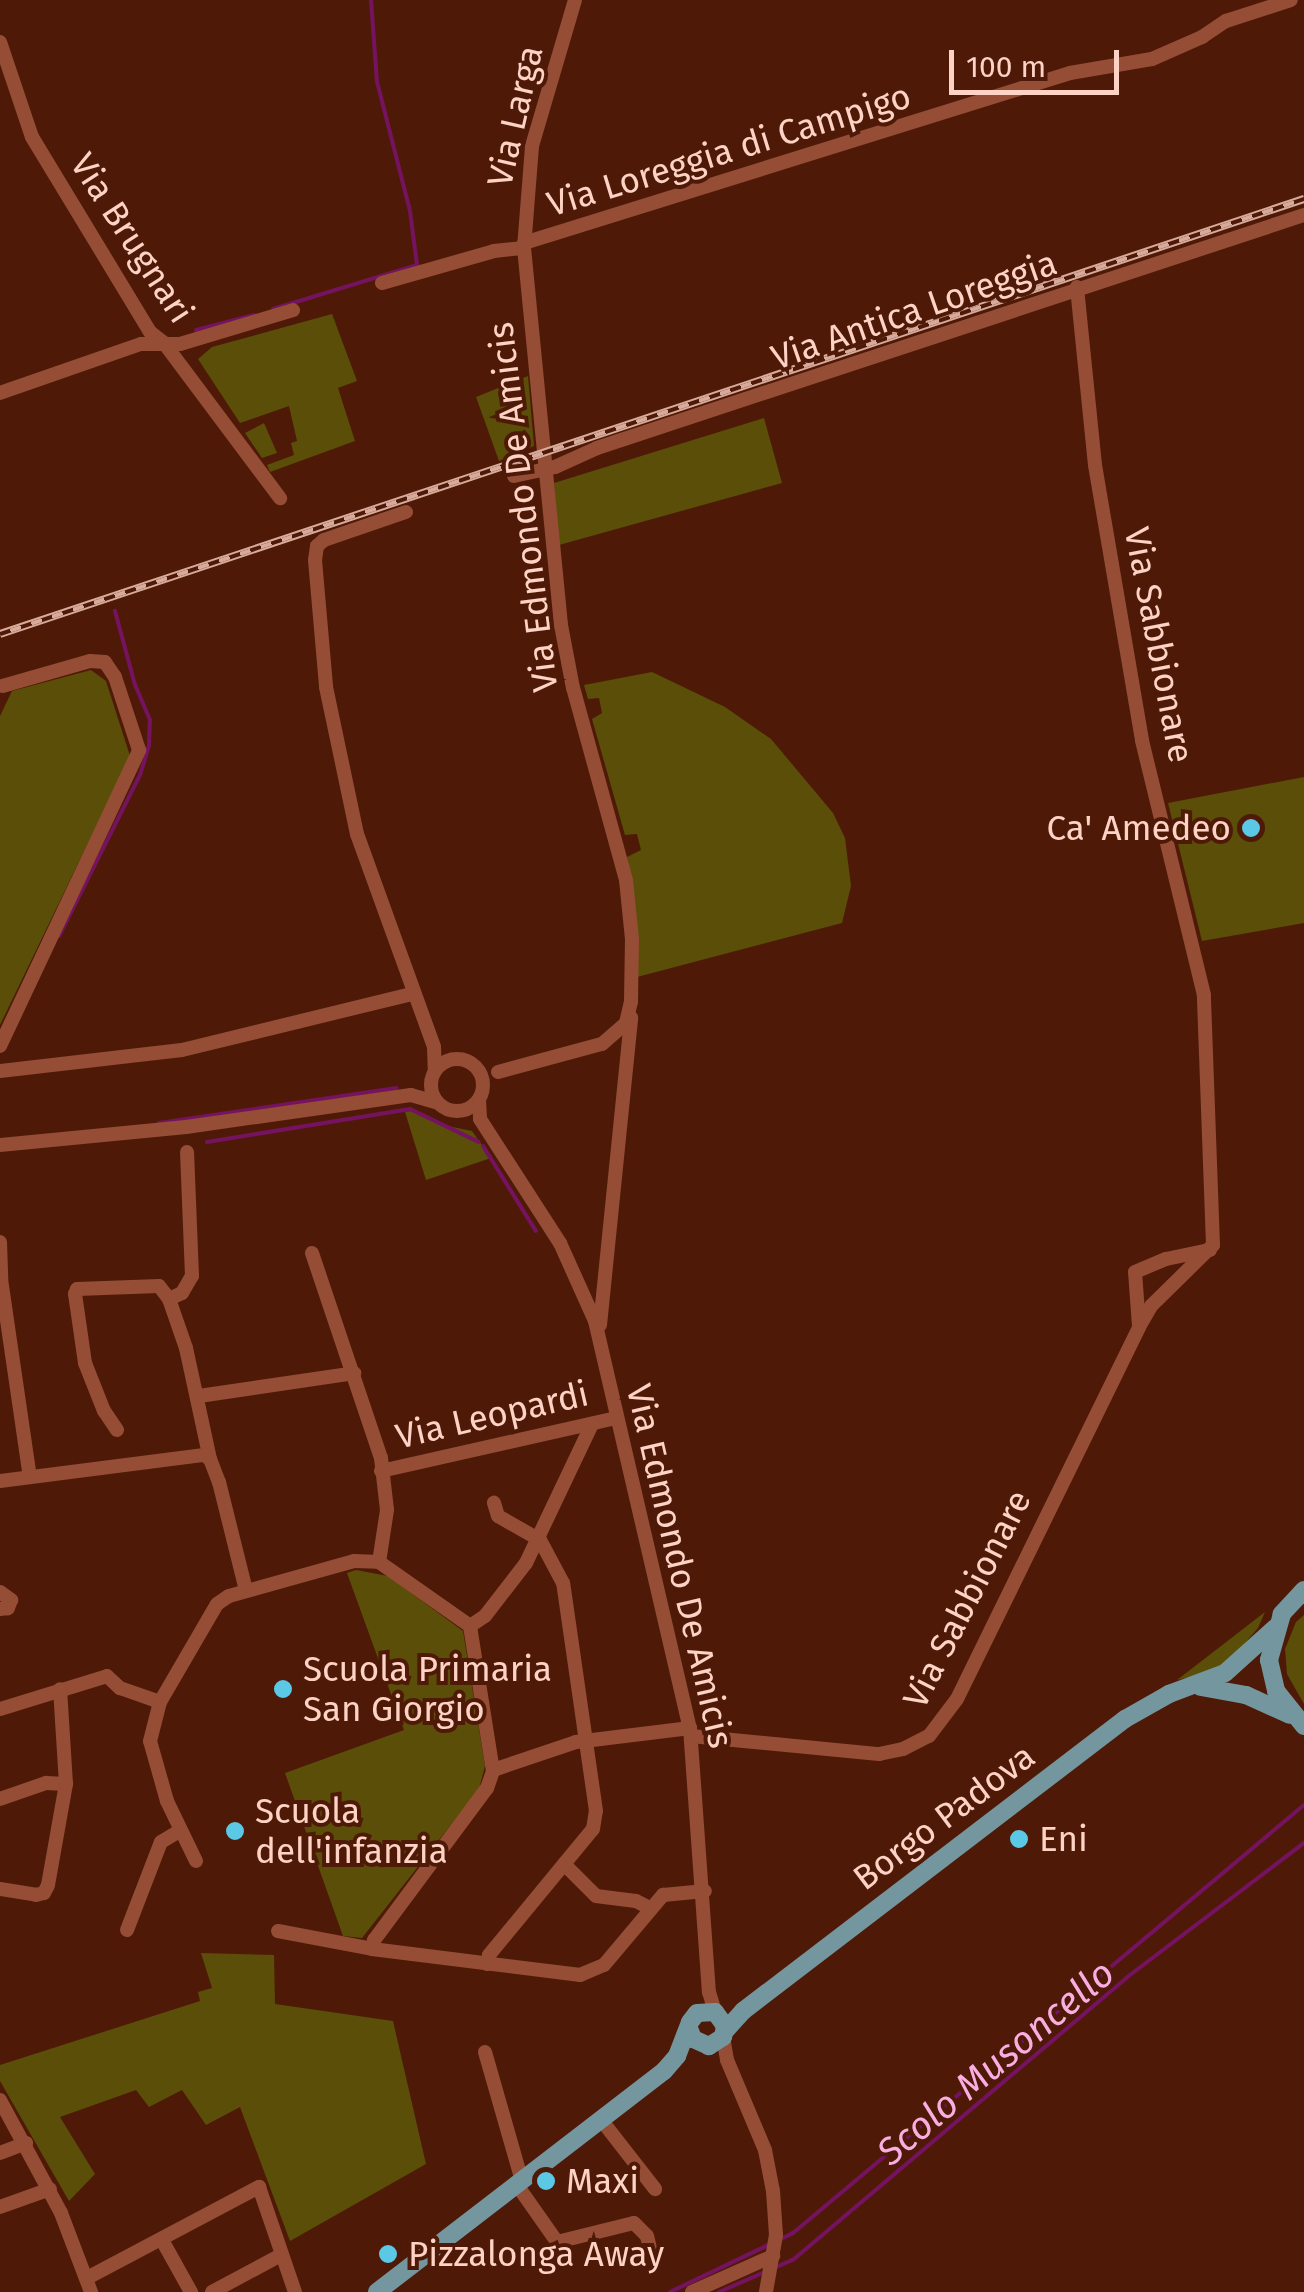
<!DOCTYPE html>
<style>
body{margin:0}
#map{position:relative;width:1304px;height:2292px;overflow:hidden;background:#4e1a07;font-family:"Fira Sans",sans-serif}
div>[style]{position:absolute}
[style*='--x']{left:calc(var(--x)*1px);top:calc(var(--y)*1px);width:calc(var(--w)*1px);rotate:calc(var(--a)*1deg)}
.green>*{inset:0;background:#5a4e08}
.stream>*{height:4px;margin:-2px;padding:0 2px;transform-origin:2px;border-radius:2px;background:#761360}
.minor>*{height:14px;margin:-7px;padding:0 7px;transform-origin:7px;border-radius:7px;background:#964d35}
.minor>.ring{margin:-7px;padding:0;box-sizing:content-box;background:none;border:14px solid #964d35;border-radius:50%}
.major>*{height:18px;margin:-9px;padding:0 9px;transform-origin:9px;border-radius:9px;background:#74979f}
.rail>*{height:8px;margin-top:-4px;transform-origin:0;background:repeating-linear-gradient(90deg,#4e1a07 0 11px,#d7aa9b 0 22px);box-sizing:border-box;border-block:2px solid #d7aa9b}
.dots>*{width:28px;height:28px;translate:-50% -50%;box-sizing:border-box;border:5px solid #4e1a07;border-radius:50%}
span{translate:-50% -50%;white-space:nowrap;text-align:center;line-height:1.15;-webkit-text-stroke:8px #4e1a07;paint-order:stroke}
.street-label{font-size:35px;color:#fed3c5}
.poi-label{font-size:35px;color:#fed3c5}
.right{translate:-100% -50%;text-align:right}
.left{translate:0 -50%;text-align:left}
.water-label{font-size:38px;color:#f9ade1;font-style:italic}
.scale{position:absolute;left:949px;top:50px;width:170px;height:45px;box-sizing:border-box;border:5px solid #fed3c5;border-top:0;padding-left:12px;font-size:30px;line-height:35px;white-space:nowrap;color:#fed3c5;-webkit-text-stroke:8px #4e1a07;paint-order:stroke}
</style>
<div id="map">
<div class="green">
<div style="clip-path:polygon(332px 314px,357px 381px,338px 388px,355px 441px,270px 472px,267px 465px,294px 455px,291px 443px,297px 441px,289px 406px,240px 423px,198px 359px,212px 347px)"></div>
<div style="clip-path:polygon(528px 376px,534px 446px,499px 461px,476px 397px)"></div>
<div style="clip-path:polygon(764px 418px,782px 483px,559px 545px,554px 483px)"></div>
<div style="clip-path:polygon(264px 423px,277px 453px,262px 458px,245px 433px)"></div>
<div style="clip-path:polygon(91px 670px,106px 681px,130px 756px,0 1025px,0 716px,12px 691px)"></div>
<div style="clip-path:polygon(652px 672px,725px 707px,771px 739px,833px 813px,845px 838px,851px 886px,842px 923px,637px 977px,627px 857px,641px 850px,637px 834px,625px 835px,592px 719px,602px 713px,599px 698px,588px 699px,584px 685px)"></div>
<div style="clip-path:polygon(1304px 777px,1304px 923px,1202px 941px,1168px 803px)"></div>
<div style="clip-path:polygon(415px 1110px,438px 1124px,472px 1131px,491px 1158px,426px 1180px,405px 1112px)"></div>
<div style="clip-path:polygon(356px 1570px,388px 1576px,463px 1631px,485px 1766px,479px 1789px,362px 1938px,343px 1936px,285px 1773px,404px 1730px,347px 1573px)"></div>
<div style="clip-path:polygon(1265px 1612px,1258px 1628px,1232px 1658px,1211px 1672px,1177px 1680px)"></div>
<div style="clip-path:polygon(1304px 1615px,1304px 1704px,1287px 1674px,1285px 1649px,1296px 1622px)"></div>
<div style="clip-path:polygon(201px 1953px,274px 1955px,275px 2004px,393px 2021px,426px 2164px,290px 2241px,240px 2107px,206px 2125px,182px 2090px,149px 2107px,136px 2090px,60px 2117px,95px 2174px,69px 2201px,0 2081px,0 2065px,200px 2001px,198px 1992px,212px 1988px)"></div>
</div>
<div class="stream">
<div style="--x:273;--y:309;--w:151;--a:-17"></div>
<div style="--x:417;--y:265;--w:54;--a:-97.4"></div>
<div style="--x:410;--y:211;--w:133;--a:-104.3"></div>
<div style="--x:377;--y:82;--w:82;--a:-94.2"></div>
<div style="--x:196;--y:330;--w:60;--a:-14.5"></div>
<div style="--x:59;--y:936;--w:180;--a:-63.3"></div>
<div style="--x:140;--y:775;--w:31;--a:-73"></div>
<div style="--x:149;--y:745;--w:25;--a:-88"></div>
<div style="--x:150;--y:720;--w:38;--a:-113"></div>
<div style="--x:135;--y:685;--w:77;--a:-105.1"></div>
<div style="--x:159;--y:1123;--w:240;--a:-8.4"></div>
<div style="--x:207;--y:1142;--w:206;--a:-9.2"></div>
<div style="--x:410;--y:1109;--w:76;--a:25.6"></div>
<div style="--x:483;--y:1146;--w:100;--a:58.1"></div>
<div style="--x:781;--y:2239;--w:13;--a:-27"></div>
<div style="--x:793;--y:2233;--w:667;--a:-39.95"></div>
<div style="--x:774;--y:2268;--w:22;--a:-24"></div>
<div style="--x:794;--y:2259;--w:435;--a:-40.2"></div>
<div style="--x:1126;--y:1978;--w:223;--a:-37.2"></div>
<div style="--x:670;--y:2292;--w:109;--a:-25.6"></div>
<div style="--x:719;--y:2292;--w:50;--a:-23.5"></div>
</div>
<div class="minor">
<div style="--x:0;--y:42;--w:100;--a:71.4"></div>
<div style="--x:32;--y:137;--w:228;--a:58.8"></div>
<div style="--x:150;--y:332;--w:18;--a:38"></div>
<div style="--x:164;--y:343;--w:194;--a:53.2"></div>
<div style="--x:524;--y:243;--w:572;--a:-17.29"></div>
<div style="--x:1070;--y:73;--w:83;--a:-9.7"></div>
<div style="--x:1152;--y:59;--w:55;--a:-23.7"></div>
<div style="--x:1202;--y:37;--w:29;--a:-34"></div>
<div style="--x:1226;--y:21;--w:68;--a:-17.9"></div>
<div style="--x:382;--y:283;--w:116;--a:-15.9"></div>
<div style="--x:494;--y:251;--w:30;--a:-6"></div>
<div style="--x:0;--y:393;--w:149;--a:-19.2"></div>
<div style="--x:141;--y:344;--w:39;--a:0"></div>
<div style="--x:180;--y:344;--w:118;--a:-16.7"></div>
<div style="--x:514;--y:476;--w:42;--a:-12.4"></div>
<div style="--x:555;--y:467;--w:46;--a:-24.3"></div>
<div style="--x:597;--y:448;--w:744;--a:-18.24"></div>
<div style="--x:406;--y:512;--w:87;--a:161.1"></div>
<div style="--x:324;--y:540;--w:9;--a:139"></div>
<div style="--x:317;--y:546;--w:14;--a:98"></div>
<div style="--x:315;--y:560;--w:127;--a:85"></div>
<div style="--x:326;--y:687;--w:150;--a:78.1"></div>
<div style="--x:357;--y:834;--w:226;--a:70.1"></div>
<div style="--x:434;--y:1047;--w:23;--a:88"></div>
<div style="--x:0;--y:1046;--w:327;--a:-64.8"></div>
<div style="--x:139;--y:750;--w:77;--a:-108.2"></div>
<div style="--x:115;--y:677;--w:18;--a:-124"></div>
<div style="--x:105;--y:662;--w:15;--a:-176"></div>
<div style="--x:90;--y:661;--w:91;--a:164.1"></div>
<div class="ring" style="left:431px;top:1059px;width:38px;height:38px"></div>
<div style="--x:0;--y:1071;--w:183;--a:-6.6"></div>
<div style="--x:182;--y:1050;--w:237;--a:-13.7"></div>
<div style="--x:498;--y:1072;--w:108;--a:-15.1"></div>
<div style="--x:602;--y:1044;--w:32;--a:-41"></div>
<div style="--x:626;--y:1023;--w:22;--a:-77"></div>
<div style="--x:631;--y:1002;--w:63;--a:-89.1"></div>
<div style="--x:632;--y:939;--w:59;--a:-95.8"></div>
<div style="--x:626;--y:880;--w:199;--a:-105.4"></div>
<div style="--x:573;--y:688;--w:64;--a:-100.8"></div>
<div style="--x:561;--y:625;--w:379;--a:-95.6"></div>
<div style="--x:524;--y:248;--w:102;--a:-85.5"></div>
<div style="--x:532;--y:146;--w:152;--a:-73.6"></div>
<div style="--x:479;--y:1099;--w:20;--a:87"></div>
<div style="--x:480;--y:1119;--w:148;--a:57.2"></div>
<div style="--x:560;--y:1243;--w:85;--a:65.8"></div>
<div style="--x:595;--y:1321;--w:418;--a:76.9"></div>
<div style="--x:690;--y:1728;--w:265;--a:85.9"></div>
<div style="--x:709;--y:1992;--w:21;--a:73"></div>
<div style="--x:0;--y:1145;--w:187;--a:-5.5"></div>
<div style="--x:186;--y:1127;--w:227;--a:-8.1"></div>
<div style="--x:411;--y:1095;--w:26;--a:16"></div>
<div style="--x:0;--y:1242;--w:37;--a:88"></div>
<div style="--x:1;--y:1279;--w:200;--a:81.7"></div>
<div style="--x:312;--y:1253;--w:216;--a:71.4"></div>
<div style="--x:381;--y:1458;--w:52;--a:83.4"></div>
<div style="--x:387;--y:1510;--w:53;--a:98.7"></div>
<div style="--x:169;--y:1299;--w:14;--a:-25"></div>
<div style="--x:182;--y:1293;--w:20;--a:-60"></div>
<div style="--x:192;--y:1276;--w:124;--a:-92.3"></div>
<div style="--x:600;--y:1325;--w:309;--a:-84.2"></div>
<div style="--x:1139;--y:1326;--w:54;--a:-94.2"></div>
<div style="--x:1135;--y:1272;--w:34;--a:-23"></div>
<div style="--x:1166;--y:1259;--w:45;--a:-11.6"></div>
<div style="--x:199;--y:1396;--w:157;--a:-8.4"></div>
<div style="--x:117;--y:1430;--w:23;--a:-124"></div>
<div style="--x:104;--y:1411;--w:52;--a:-111.6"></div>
<div style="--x:85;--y:1363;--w:70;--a:-98.2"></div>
<div style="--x:75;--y:1294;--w:5;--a:-68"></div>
<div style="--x:77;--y:1289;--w:82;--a:-2.1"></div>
<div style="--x:159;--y:1286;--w:16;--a:52"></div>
<div style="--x:169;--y:1299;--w:52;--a:70.9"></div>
<div style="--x:186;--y:1348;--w:114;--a:77.8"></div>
<div style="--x:381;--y:1471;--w:241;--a:-12.7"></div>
<div style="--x:0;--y:1481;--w:206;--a:-7.3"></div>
<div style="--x:204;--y:1455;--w:7;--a:34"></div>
<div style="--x:210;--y:1459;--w:25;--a:69"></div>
<div style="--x:219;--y:1482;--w:111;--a:76"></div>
<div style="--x:0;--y:1592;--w:14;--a:36"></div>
<div style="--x:11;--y:1600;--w:9;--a:111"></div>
<div style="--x:8;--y:1608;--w:8;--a:173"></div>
<div style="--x:470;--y:1626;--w:18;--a:-34"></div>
<div style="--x:485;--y:1616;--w:67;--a:-52.3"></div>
<div style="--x:526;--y:1563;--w:154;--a:-64.6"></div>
<div style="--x:0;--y:1709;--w:112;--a:-17.1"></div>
<div style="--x:107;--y:1676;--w:18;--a:43"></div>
<div style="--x:120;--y:1688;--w:42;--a:19.3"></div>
<div style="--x:691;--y:1736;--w:189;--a:5.5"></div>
<div style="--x:879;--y:1754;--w:25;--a:-12"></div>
<div style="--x:903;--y:1749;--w:29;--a:-27"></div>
<div style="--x:929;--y:1736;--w:46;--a:-52.9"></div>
<div style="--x:957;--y:1699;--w:414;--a:-63.9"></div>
<div style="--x:1139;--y:1327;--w:24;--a:-60"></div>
<div style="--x:1151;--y:1306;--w:87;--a:-44.5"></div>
<div style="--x:1213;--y:1245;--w:250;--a:-92.1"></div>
<div style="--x:1204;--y:995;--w:262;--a:-103.7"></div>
<div style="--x:1142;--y:740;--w:279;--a:-99.7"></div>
<div style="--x:1095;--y:465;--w:179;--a:-95.8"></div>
<div style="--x:493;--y:1770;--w:88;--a:-18.6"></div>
<div style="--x:576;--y:1742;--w:115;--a:-7"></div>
<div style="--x:0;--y:1799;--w:49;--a:-19.2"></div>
<div style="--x:46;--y:1783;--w:20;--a:3"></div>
<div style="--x:196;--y:1861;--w:67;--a:-115.8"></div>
<div style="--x:167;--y:1801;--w:62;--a:-105.8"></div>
<div style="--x:150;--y:1741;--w:40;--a:-75.6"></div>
<div style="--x:160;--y:1702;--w:113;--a:-59.8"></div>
<div style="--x:217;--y:1604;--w:14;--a:-34"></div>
<div style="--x:229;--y:1596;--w:130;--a:-15.6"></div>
<div style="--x:354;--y:1561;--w:25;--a:2"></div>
<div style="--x:379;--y:1562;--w:111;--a:35.1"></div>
<div style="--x:470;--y:1626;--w:147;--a:81"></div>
<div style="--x:493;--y:1771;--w:18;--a:109"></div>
<div style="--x:487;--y:1788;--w:189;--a:126.6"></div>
<div style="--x:374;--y:1940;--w:9;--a:103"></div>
<div style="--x:564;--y:1864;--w:45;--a:45"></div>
<div style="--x:596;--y:1896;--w:40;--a:7.1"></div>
<div style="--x:636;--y:1901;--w:16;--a:27"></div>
<div style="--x:0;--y:1889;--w:36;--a:9"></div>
<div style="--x:36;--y:1895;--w:8;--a:-14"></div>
<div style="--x:44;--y:1893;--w:9;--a:-63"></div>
<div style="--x:48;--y:1885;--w:103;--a:-79.9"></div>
<div style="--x:66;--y:1784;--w:95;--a:-93.6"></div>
<div style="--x:127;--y:1930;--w:94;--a:-68.9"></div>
<div style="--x:161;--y:1842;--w:21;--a:-31"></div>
<div style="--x:278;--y:1931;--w:96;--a:10.8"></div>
<div style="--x:372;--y:1949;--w:210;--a:7.1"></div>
<div style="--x:580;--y:1975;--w:26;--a:-23"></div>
<div style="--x:604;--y:1965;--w:92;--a:-49.9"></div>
<div style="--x:663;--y:1895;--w:42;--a:-5.4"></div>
<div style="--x:487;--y:1964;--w:9;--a:-77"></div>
<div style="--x:489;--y:1955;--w:163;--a:-50.5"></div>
<div style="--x:593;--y:1829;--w:18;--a:-81"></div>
<div style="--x:596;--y:1811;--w:230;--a:-98.2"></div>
<div style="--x:563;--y:1583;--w:49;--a:-118.1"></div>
<div style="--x:540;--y:1540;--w:48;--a:-150.3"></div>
<div style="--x:498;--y:1516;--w:14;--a:-107"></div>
<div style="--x:723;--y:2037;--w:23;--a:80"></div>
<div style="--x:727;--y:2060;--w:98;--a:67.1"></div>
<div style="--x:765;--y:2150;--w:42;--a:79"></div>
<div style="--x:773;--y:2191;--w:44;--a:86.1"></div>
<div style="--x:776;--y:2235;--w:58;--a:100"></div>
<div style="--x:485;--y:2052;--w:134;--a:74"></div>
<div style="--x:0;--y:2100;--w:128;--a:61.6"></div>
<div style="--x:61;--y:2213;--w:85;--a:69.2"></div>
<div style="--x:606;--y:2126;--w:80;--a:52.1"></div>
<div style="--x:0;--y:2153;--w:28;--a:-21"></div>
<div style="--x:517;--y:2185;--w:70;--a:54.9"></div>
<div style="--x:557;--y:2242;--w:79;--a:-13.9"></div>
<div style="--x:634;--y:2223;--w:18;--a:45"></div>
<div style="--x:647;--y:2236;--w:21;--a:76"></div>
<div style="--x:0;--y:2207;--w:53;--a:-19.8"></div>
<div style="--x:162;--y:2240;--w:60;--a:60.9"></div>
<div style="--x:87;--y:2278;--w:195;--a:-27.9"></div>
<div style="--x:259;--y:2187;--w:111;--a:71.1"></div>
<div style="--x:212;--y:2292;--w:78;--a:-28.2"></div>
<div style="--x:692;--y:2292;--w:89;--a:-24"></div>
</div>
<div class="major">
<div style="--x:1304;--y:1590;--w:33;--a:133"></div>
<div style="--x:1282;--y:1614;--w:48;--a:105.8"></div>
<div style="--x:1269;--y:1660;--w:32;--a:77"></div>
<div style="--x:1276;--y:1691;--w:45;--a:51.3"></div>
<div style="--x:1201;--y:1687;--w:46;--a:10.1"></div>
<div style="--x:1246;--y:1695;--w:48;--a:24.4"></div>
<div style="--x:725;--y:2031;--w:27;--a:-48"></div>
<div style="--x:743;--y:2011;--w:481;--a:-37.4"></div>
<div style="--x:1125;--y:1719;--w:51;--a:-29.6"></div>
<div style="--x:1169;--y:1694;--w:60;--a:-20.6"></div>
<div style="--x:1225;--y:1673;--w:67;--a:-42"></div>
<div style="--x:377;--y:2292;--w:362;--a:-37.6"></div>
<div style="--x:664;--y:2071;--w:20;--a:-49"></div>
<div style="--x:677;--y:2056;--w:36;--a:-69"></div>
<div style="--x:690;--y:2022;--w:11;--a:-52"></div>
<div style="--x:697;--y:2013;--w:18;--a:-3"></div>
<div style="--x:715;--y:2012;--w:17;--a:54"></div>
<div style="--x:725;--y:2026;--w:11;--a:100"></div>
<div style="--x:723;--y:2037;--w:17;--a:147"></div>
<div style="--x:709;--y:2046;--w:17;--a:-156"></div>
<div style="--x:693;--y:2039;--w:12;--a:-110"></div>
</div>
<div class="rail">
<div style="--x:0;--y:634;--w:1375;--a:-18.45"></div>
</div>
<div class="dots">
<div style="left:1251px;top:828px;background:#5bc8e6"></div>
<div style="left:283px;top:1689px;background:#5bc8e6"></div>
<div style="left:235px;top:1831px;background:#5bc8e6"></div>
<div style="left:1019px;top:1839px;background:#5bc8e6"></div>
<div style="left:546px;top:2181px;background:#5bc8e6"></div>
<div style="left:388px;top:2254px;background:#5bc8e6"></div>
</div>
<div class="street-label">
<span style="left:515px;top:116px;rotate:-77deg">Via Larga</span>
<span style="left:729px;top:150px;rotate:-17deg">Via Loreggia di Campigo</span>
<span style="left:132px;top:238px;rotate:57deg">Via Brugnari</span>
<span style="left:914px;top:310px;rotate:-19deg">Via Antica Loreggia</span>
<span style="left:523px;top:507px;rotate:-97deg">Via Edmondo De Amicis</span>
<span style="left:1159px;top:645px;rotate:79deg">Via Sabbionare</span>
<span style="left:492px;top:1415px;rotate:-13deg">Via Leopardi</span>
<span style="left:680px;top:1566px;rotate:77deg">Via Edmondo De Amicis</span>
<span style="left:967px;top:1599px;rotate:-63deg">Via Sabbionare</span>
<span style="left:944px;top:1817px;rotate:-37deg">Borgo Padova</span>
</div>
<div class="poi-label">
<span class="right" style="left:1231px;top:828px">Ca' Amedeo</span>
<span class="left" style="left:303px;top:1689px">Scuola Primaria<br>San Giorgio</span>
<span class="left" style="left:255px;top:1831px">Scuola<br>dell'infanzia</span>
<span class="left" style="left:1039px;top:1839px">Eni</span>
<span class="left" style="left:566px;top:2181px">Maxi</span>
<span class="left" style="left:408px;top:2254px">Pizzalonga Away</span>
</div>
<div class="water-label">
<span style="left:996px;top:2063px;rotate:-40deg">Scolo Musoncello</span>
</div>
<div class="scale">100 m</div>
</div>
